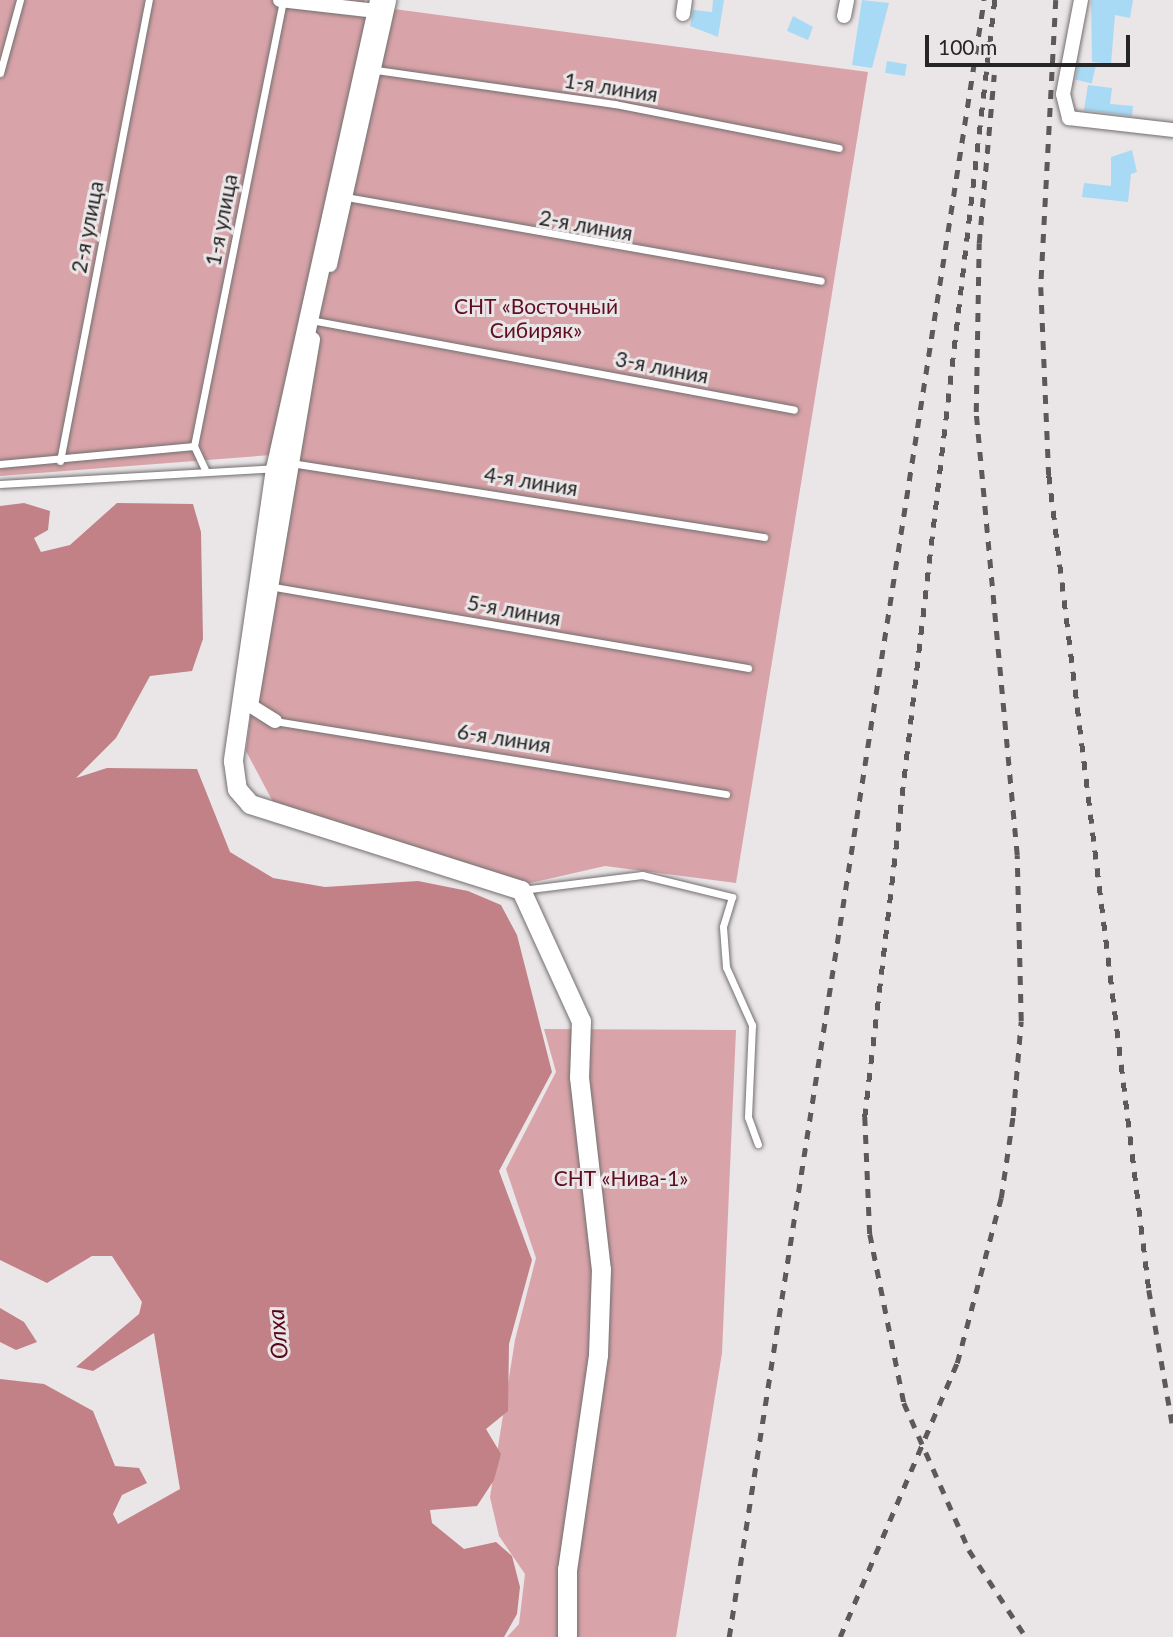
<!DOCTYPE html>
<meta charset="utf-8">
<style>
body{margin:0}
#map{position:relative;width:1173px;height:1637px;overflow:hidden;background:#eae5e6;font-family:Lato,sans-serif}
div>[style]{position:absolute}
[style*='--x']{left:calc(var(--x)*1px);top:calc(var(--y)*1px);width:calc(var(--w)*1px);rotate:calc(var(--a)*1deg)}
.green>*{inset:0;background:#d9a4a9}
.water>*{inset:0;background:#c28087}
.building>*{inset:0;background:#a8daf6;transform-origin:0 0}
.roads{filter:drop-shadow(0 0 2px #736f6f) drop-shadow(0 0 2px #736f6f)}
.lane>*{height:7px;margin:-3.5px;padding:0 3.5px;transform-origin:3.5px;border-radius:3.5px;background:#fff}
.street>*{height:14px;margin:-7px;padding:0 7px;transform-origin:7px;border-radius:7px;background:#fff}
.secondary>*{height:19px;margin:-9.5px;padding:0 9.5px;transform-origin:9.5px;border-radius:9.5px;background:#fff}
.rail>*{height:4.5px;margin-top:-2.25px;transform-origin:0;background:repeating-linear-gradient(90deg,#5b5959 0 9px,transparent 0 18px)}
span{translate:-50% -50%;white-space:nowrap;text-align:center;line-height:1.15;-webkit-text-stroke:6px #eae5e6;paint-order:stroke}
.street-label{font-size:21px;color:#262525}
.park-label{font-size:21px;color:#5e0e22}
.water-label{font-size:23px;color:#57051d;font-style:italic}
.scale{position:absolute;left:925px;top:35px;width:205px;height:32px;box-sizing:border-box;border:4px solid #262525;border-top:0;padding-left:9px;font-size:21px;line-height:24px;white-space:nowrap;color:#262525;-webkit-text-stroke:5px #eae5e6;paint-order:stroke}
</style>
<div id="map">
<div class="green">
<div style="clip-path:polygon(0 0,365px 0,364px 5px,868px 72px,736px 883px,605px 866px,526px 884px,273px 802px,246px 751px,284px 454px,0 476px)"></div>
<div style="clip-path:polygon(544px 1029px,736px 1030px,722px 1353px,676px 1637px,507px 1637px,519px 1624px,525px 1574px,499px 1536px,490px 1497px,515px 1340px,536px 1258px,506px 1169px,556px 1072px)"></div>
</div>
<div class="water">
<div style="clip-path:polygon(24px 503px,50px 511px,48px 530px,34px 538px,41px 552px,70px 545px,117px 503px,193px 504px,201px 532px,203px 639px,192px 671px,150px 676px,116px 738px,76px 778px,107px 768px,197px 769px,230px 852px,273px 878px,325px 887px,418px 881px,468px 891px,501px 905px,517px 935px,552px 1072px,499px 1171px,532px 1260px,509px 1344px,508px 1411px,486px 1429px,501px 1454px,494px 1480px,477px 1506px,430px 1510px,432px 1523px,464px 1549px,496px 1542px,512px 1556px,520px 1587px,517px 1614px,504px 1637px,0 1637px,0 1379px,44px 1384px,93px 1411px,115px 1466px,139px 1468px,147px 1483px,122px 1495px,113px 1514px,118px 1524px,180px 1489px,154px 1333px,93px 1371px,76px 1367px,139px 1314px,142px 1302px,112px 1256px,92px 1256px,47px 1283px,0 1260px,0 506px)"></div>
<div style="clip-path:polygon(0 1308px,24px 1322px,37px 1342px,16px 1350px,0 1342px)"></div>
</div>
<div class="building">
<div style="clip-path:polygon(713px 0,724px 0,718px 37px,690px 26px,693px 10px,712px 12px)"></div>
<div style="clip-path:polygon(862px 0,889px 3px,872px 68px,852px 65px)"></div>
<div style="clip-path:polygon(1091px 0,1133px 0,1130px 18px,1115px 15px,1111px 64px,1092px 62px)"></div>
<div style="clip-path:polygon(793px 16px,813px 27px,808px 40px,787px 31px)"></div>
<div style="left:887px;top:61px;width:20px;height:12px;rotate:9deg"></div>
<div style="left:1079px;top:63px;width:17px;height:17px;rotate:13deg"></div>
<div style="clip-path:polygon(1088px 85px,1112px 88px,1110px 104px,1133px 106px,1132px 116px,1084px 110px)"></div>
<div style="clip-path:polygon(1132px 150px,1137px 172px,1131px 174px,1128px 202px,1082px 197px,1084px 183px,1111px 186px,1111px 157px)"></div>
</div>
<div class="roads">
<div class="lane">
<div style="--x:376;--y:70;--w:241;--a:8.1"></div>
<div style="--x:615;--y:104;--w:228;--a:11.1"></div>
<div style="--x:0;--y:73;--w:76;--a:-74.7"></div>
<div style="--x:346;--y:197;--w:482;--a:10"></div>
<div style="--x:316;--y:321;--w:486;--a:10.5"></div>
<div style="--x:194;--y:446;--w:454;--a:-78.7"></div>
<div style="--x:60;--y:461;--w:470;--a:-79.1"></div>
<div style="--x:291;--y:463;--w:479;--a:8.9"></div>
<div style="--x:0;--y:464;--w:195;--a:-5.3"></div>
<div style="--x:194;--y:446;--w:26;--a:65"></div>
<div style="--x:0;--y:484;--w:275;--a:-3.3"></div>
<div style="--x:274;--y:587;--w:481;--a:9.7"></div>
<div style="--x:275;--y:721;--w:457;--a:9.2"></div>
<div style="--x:522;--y:890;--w:121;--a:-7.1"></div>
<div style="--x:642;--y:875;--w:93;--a:13.7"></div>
<div style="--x:732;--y:897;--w:31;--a:107"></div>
<div style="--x:723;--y:927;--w:40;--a:85.7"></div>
<div style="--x:726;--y:967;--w:64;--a:65.9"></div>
<div style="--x:752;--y:1025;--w:92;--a:92.5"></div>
<div style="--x:748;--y:1117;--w:29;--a:70"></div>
</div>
<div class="street">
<div style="--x:280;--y:0;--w:97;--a:6.5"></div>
<div style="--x:1081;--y:0;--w:96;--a:100.8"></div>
<div style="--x:1063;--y:94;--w:25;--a:76"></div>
<div style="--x:1069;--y:118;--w:105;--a:6.6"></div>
<div style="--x:683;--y:14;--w:14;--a:-82"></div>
<div style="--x:844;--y:16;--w:16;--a:-79"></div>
<div style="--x:330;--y:265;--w:271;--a:-77.4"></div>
<div style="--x:275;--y:721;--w:28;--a:-148"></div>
<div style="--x:251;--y:706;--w:372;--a:-80.4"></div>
</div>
<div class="secondary">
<div style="--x:379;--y:0;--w:479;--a:102.5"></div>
<div style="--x:275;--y:468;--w:296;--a:98.2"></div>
<div style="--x:233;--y:761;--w:28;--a:82"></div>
<div style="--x:237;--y:789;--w:20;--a:49"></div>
<div style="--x:250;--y:804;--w:284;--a:17.6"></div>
<div style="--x:521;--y:890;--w:144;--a:65.4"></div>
<div style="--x:581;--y:1021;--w:56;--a:92"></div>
<div style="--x:579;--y:1077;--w:193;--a:83.5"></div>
<div style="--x:601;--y:1269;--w:86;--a:92"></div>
<div style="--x:598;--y:1355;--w:216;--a:98.2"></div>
<div style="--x:567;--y:1569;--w:68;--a:90"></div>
</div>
</div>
<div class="rail">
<div style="--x:995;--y:0;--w:1125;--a:96.64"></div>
<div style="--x:865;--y:1117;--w:117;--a:87.6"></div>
<div style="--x:870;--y:1234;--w:172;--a:78.6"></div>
<div style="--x:904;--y:1403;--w:161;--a:66.1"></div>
<div style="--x:969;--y:1550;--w:104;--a:56.8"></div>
<div style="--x:1056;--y:0;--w:287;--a:93"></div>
<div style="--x:1041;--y:287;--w:188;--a:87.6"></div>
<div style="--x:1049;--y:475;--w:821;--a:83"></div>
<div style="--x:1149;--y:1290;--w:140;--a:80.1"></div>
<div style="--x:729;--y:1637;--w:1657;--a:-81.15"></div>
<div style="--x:840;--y:1637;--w:298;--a:-66.9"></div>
<div style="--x:957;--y:1363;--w:171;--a:-75.1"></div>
<div style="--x:1001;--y:1198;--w:83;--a:-81.7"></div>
<div style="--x:1013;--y:1116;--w:95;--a:-85.2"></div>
<div style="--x:1021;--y:1021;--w:166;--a:-91.4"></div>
<div style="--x:1017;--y:855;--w:445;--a:-95.3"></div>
<div style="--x:976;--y:412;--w:169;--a:-89"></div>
<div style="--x:979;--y:243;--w:169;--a:-84.9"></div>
</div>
<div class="street-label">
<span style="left:611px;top:87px;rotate:9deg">1-я линия</span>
<span style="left:221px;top:220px;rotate:-79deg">1-я улица</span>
<span style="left:586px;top:225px;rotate:10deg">2-я линия</span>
<span style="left:87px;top:227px;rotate:-79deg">2-я улица</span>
<span style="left:662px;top:367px;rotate:11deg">3-я линия</span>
<span style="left:531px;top:481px;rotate:9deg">4-я линия</span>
<span style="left:514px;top:610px;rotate:10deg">5-я линия</span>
<span style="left:504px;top:738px;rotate:9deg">6-я линия</span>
</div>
<div class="park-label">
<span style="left:536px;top:318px">СНТ «Восточный<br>Сибиряк»</span>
<span style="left:621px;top:1178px">СНТ «Нива-1»</span>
</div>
<div class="water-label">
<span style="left:277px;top:1334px;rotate:-95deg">Олха</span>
</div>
<div class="scale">100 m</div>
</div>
